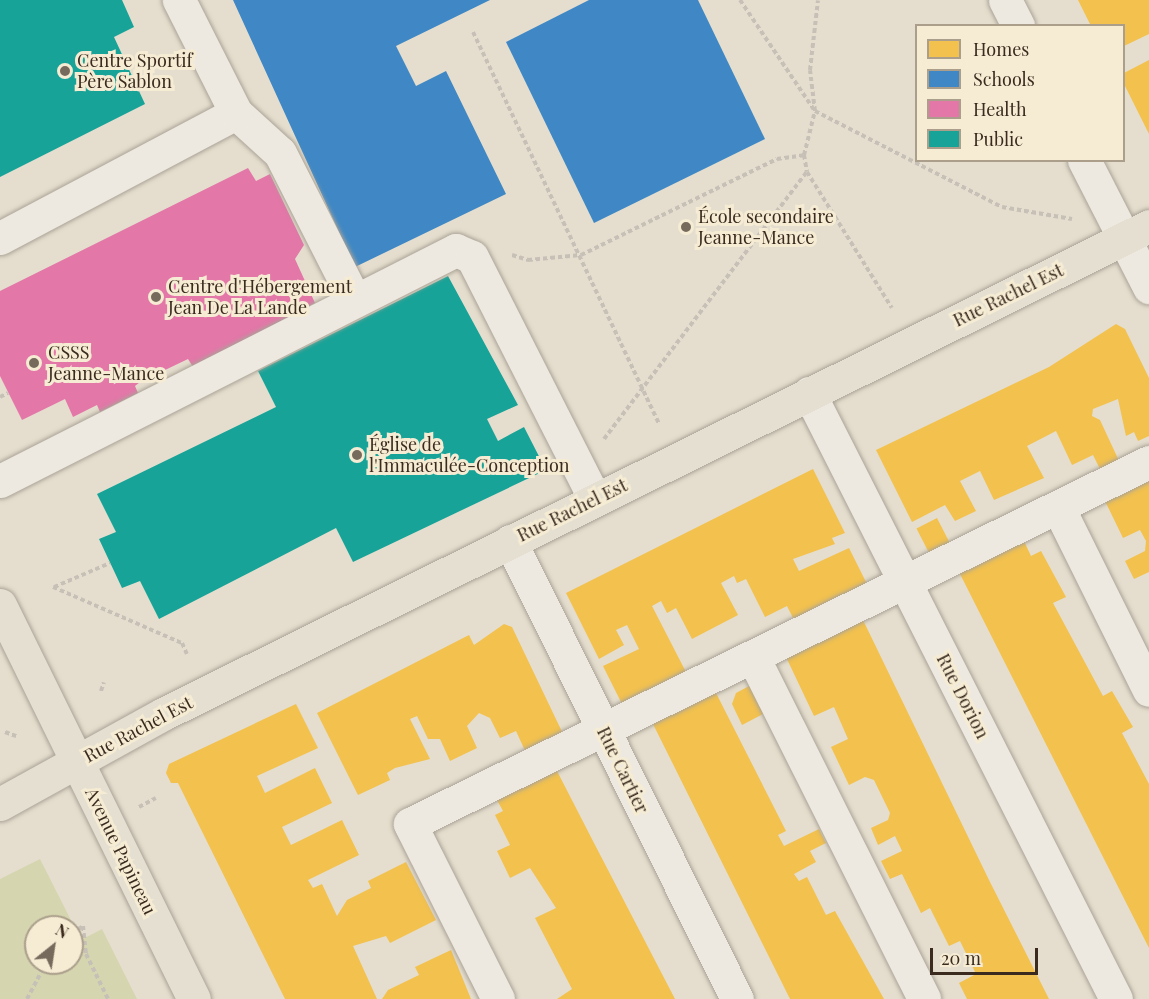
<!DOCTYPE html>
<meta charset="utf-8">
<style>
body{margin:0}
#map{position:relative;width:1149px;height:999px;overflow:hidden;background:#e5dece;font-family:"Playfair Display",serif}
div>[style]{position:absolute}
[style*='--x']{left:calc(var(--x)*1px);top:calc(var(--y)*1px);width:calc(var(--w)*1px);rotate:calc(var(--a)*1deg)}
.green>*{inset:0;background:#d5d5b0}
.homes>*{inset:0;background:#f2c14e;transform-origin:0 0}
.schools>*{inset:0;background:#3f88c5}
.health>*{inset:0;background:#e377a8}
.public>*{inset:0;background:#17a398}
.path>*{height:4px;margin-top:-2px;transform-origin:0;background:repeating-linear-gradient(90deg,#c6c0b7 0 4.5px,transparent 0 7.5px)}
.roads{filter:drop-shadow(0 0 2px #aaa397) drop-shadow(0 0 2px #aaa397)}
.minor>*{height:33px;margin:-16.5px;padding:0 16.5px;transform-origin:16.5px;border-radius:16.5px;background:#ede9e0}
.major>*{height:33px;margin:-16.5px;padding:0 16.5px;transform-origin:16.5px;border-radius:16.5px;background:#e4dfd1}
.dots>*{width:16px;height:16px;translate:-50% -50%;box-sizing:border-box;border:3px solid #f6ecd4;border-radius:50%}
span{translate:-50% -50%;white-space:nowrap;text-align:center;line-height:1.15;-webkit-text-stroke:6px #f6ecd4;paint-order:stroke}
.poi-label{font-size:18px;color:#3a2b1e}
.left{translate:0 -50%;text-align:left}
.street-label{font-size:18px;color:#3a2b1e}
.legend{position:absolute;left:915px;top:24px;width:210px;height:138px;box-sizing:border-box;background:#f6ecd4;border:2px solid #ab9f8b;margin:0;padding:8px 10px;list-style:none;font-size:18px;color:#3a2b1e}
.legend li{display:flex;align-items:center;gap:12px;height:30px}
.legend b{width:30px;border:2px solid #ab9f8b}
.north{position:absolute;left:24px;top:915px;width:60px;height:60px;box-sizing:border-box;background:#f6ecd4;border:2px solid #ab9f8b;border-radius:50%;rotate:30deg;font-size:16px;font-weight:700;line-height:24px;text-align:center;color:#3a2b1e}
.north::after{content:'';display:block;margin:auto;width:21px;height:27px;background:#766a5c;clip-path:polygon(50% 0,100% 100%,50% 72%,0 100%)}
.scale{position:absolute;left:930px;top:948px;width:108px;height:27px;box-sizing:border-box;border:3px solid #3a2b1e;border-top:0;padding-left:8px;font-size:18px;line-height:21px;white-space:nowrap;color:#3a2b1e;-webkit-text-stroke:4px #f6ecd4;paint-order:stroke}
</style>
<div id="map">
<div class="green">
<div style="clip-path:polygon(evenodd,40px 859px,81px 940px,102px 929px,137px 999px,0 999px,0 879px,40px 859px,36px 927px,72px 927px,72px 963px,36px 963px,36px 927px)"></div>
</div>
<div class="homes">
<div style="clip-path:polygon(1078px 0,1149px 0,1149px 34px,1124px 46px,1124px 26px,1091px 26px)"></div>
<div style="clip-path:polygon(1149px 60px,1149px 134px,1124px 84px,1124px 73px)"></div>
<div style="clip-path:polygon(1116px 324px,1125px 329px,1149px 378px,1149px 436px,1138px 441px,1134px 432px,1126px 436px,1118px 399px,1093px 409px,1092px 416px,1100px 420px,1120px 463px,1101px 471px,1093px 455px,1072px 465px,1056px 431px,1027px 446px,1044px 478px,994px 500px,980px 471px,960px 481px,976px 511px,955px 521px,945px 505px,912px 522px,876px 450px,1049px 367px)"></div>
<div style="clip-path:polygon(813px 469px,845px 533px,832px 538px,835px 544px,793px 559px,799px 571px,849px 548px,868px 586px,795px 622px,787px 606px,765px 617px,746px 579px,737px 583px,734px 576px,721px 583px,738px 615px,692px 639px,676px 608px,667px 613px,661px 601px,652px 606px,687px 674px,623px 706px,603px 666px,639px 649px,627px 625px,616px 630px,624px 645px,599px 659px,566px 593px)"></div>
<div style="clip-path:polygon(1149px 481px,1149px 572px,1134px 579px,1125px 561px,1145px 551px,1146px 541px,1140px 530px,1123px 538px,1105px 501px)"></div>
<div style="left:937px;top:518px;width:31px;height:23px;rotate:63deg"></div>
<div style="clip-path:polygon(1023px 539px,1031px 556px,1041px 551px,1066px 597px,1053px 603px,1060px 616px,1103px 696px,1112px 691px,1133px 727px,1122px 733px,1149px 784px,1149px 948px,959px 572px)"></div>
<div style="clip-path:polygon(863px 620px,989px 880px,1049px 999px,967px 999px,959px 983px,976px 974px,960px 941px,949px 946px,930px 908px,921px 913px,902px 874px,890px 879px,881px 861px,902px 851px,895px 836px,878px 845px,871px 828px,888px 820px,890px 813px,874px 780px,865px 777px,849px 785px,831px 747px,848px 739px,834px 707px,814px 716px,786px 657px)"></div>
<div style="clip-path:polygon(504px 624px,512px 627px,565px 738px,527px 755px,516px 731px,500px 738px,490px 718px,479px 713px,467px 726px,477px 748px,450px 761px,440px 739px,428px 739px,417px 716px,410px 719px,430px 759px,395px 768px,387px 773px,390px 780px,358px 795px,317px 713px,469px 635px,474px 645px)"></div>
<div style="clip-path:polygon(753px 684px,767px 712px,742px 725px,732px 704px,736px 693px)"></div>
<div style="clip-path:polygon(715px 691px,786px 831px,778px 835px,784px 846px,819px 829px,826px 843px,810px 851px,816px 862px,794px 874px,799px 881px,807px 877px,826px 915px,835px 911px,884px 999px,790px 999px,652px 722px)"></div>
<div style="clip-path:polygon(296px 704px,318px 748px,257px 776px,265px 793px,315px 768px,332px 803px,282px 827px,291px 845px,342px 820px,359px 855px,308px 880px,313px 888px,322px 884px,337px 916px,347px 900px,371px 888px,368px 881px,406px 862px,436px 920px,390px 943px,386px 936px,353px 946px,377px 999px,285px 999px,178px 783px,171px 783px,166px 773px,169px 764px)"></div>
<div style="clip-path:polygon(557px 771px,594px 843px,675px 999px,557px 999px,572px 989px,535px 918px,556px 908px,530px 868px,510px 878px,497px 851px,510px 845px,495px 815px,503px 811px,497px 800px)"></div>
<div style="clip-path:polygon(451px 950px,471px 999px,382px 999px,388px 990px,419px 975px,415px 967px)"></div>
</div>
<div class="schools">
<div style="clip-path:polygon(233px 0,490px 0,396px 46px,416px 86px,446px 71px,506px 194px,355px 267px)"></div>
<div style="clip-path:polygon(589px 0,698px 0,765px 139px,594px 223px,506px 42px)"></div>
</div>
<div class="health">
<div style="clip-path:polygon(248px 168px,256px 181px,270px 174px,304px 245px,295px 259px,315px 303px,193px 367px,188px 359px,140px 382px,135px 386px,138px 393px,100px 412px,97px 405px,73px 417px,65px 399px,22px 420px,0 376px,0 291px)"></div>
</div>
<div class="public">
<div style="clip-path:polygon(0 0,122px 0,134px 27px,114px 37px,145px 104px,0 177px)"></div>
<div style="clip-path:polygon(448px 276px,518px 405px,487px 419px,498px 441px,524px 427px,546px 470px,353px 562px,336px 528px,159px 619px,140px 581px,122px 588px,99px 539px,116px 532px,97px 494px,276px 407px,258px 371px)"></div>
</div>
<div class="path">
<div style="--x:740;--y:0;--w:134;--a:56"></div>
<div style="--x:815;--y:111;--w:210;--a:27.2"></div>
<div style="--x:1002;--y:207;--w:71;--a:9.7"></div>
<div style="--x:473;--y:32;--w:433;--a:64.6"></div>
<div style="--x:804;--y:155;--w:17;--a:80"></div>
<div style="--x:807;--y:172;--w:160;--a:58"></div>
<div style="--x:512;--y:255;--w:17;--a:17"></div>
<div style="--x:528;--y:260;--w:53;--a:-5.4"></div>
<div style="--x:581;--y:255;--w:218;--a:-26.1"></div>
<div style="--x:777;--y:159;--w:27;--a:-8"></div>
<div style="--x:804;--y:155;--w:45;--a:-76"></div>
<div style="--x:815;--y:111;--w:41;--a:-97"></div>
<div style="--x:810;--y:70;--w:70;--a:-83.5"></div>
<div style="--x:0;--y:397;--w:9;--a:-27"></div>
<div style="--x:604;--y:439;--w:335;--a:-52.8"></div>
<div style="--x:53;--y:587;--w:141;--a:23.5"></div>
<div style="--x:182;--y:643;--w:12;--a:66"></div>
<div style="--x:54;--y:587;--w:61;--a:-23.2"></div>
<div style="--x:101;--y:691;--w:9;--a:-72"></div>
<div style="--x:5;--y:732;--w:12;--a:20"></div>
<div style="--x:139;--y:807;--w:19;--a:-28"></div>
<div style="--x:72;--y:933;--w:13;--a:-32"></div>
<div style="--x:83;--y:926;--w:28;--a:84"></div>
<div style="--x:86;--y:954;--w:50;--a:63.9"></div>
<div style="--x:27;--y:999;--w:41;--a:-62.2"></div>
</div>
<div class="roads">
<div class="minor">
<div style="--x:1005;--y:0;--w:29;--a:63"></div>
<div style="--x:236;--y:113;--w:59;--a:42.3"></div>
<div style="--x:280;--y:153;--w:164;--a:63.1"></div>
<div style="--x:1084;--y:160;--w:143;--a:62.9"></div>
<div style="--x:0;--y:238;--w:267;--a:-27.9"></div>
<div style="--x:236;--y:113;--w:127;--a:-116.8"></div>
<div style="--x:809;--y:393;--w:679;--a:63.13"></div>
<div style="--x:0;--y:481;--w:511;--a:-26.87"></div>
<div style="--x:456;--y:250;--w:17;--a:24"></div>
<div style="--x:472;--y:257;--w:271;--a:63.1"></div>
<div style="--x:1058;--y:507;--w:204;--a:63.6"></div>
<div style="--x:510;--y:541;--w:511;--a:63.64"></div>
<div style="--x:753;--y:657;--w:382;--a:63.4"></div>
<div style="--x:498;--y:999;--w:196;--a:-116.7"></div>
<div style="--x:410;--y:824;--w:823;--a:-26.1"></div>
</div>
<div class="major">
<div style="--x:0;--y:605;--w:439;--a:63.8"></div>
<div style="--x:0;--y:804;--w:186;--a:-28.9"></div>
<div style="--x:163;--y:714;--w:1100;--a:-26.33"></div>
</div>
</div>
<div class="dots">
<div style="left:65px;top:71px;background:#766a5c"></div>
<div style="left:686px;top:227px;background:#766a5c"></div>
<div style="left:156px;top:297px;background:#766a5c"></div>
<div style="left:34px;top:363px;background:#766a5c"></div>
<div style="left:357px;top:455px;background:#766a5c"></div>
</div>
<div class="poi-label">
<span class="left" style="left:77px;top:71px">Centre Sportif<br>Père Sablon</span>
<span class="left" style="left:698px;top:227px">École secondaire<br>Jeanne-Mance</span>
<span class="left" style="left:168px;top:297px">Centre d'Hébergement<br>Jean De La Lande</span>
<span class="left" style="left:48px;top:363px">CSSS<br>Jeanne-Mance</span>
<span class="left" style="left:369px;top:455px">Église de<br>l'Immaculée-Conception</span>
</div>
<div class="street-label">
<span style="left:1008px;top:295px;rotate:-26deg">Rue Rachel Est</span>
<span style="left:572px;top:510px;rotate:-26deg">Rue Rachel Est</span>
<span style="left:963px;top:696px;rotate:63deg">Rue Dorion</span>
<span style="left:138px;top:729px;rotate:-28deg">Rue Rachel Est</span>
<span style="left:623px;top:770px;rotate:64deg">Rue Cartier</span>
<span style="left:121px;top:851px;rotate:64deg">Avenue Papineau</span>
</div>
<ul class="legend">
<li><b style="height:16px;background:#f2c14e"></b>Homes</li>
<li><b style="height:16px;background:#3f88c5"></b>Schools</li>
<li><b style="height:16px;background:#e377a8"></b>Health</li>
<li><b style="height:16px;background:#17a398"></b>Public</li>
</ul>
<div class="north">N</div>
<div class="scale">20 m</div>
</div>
